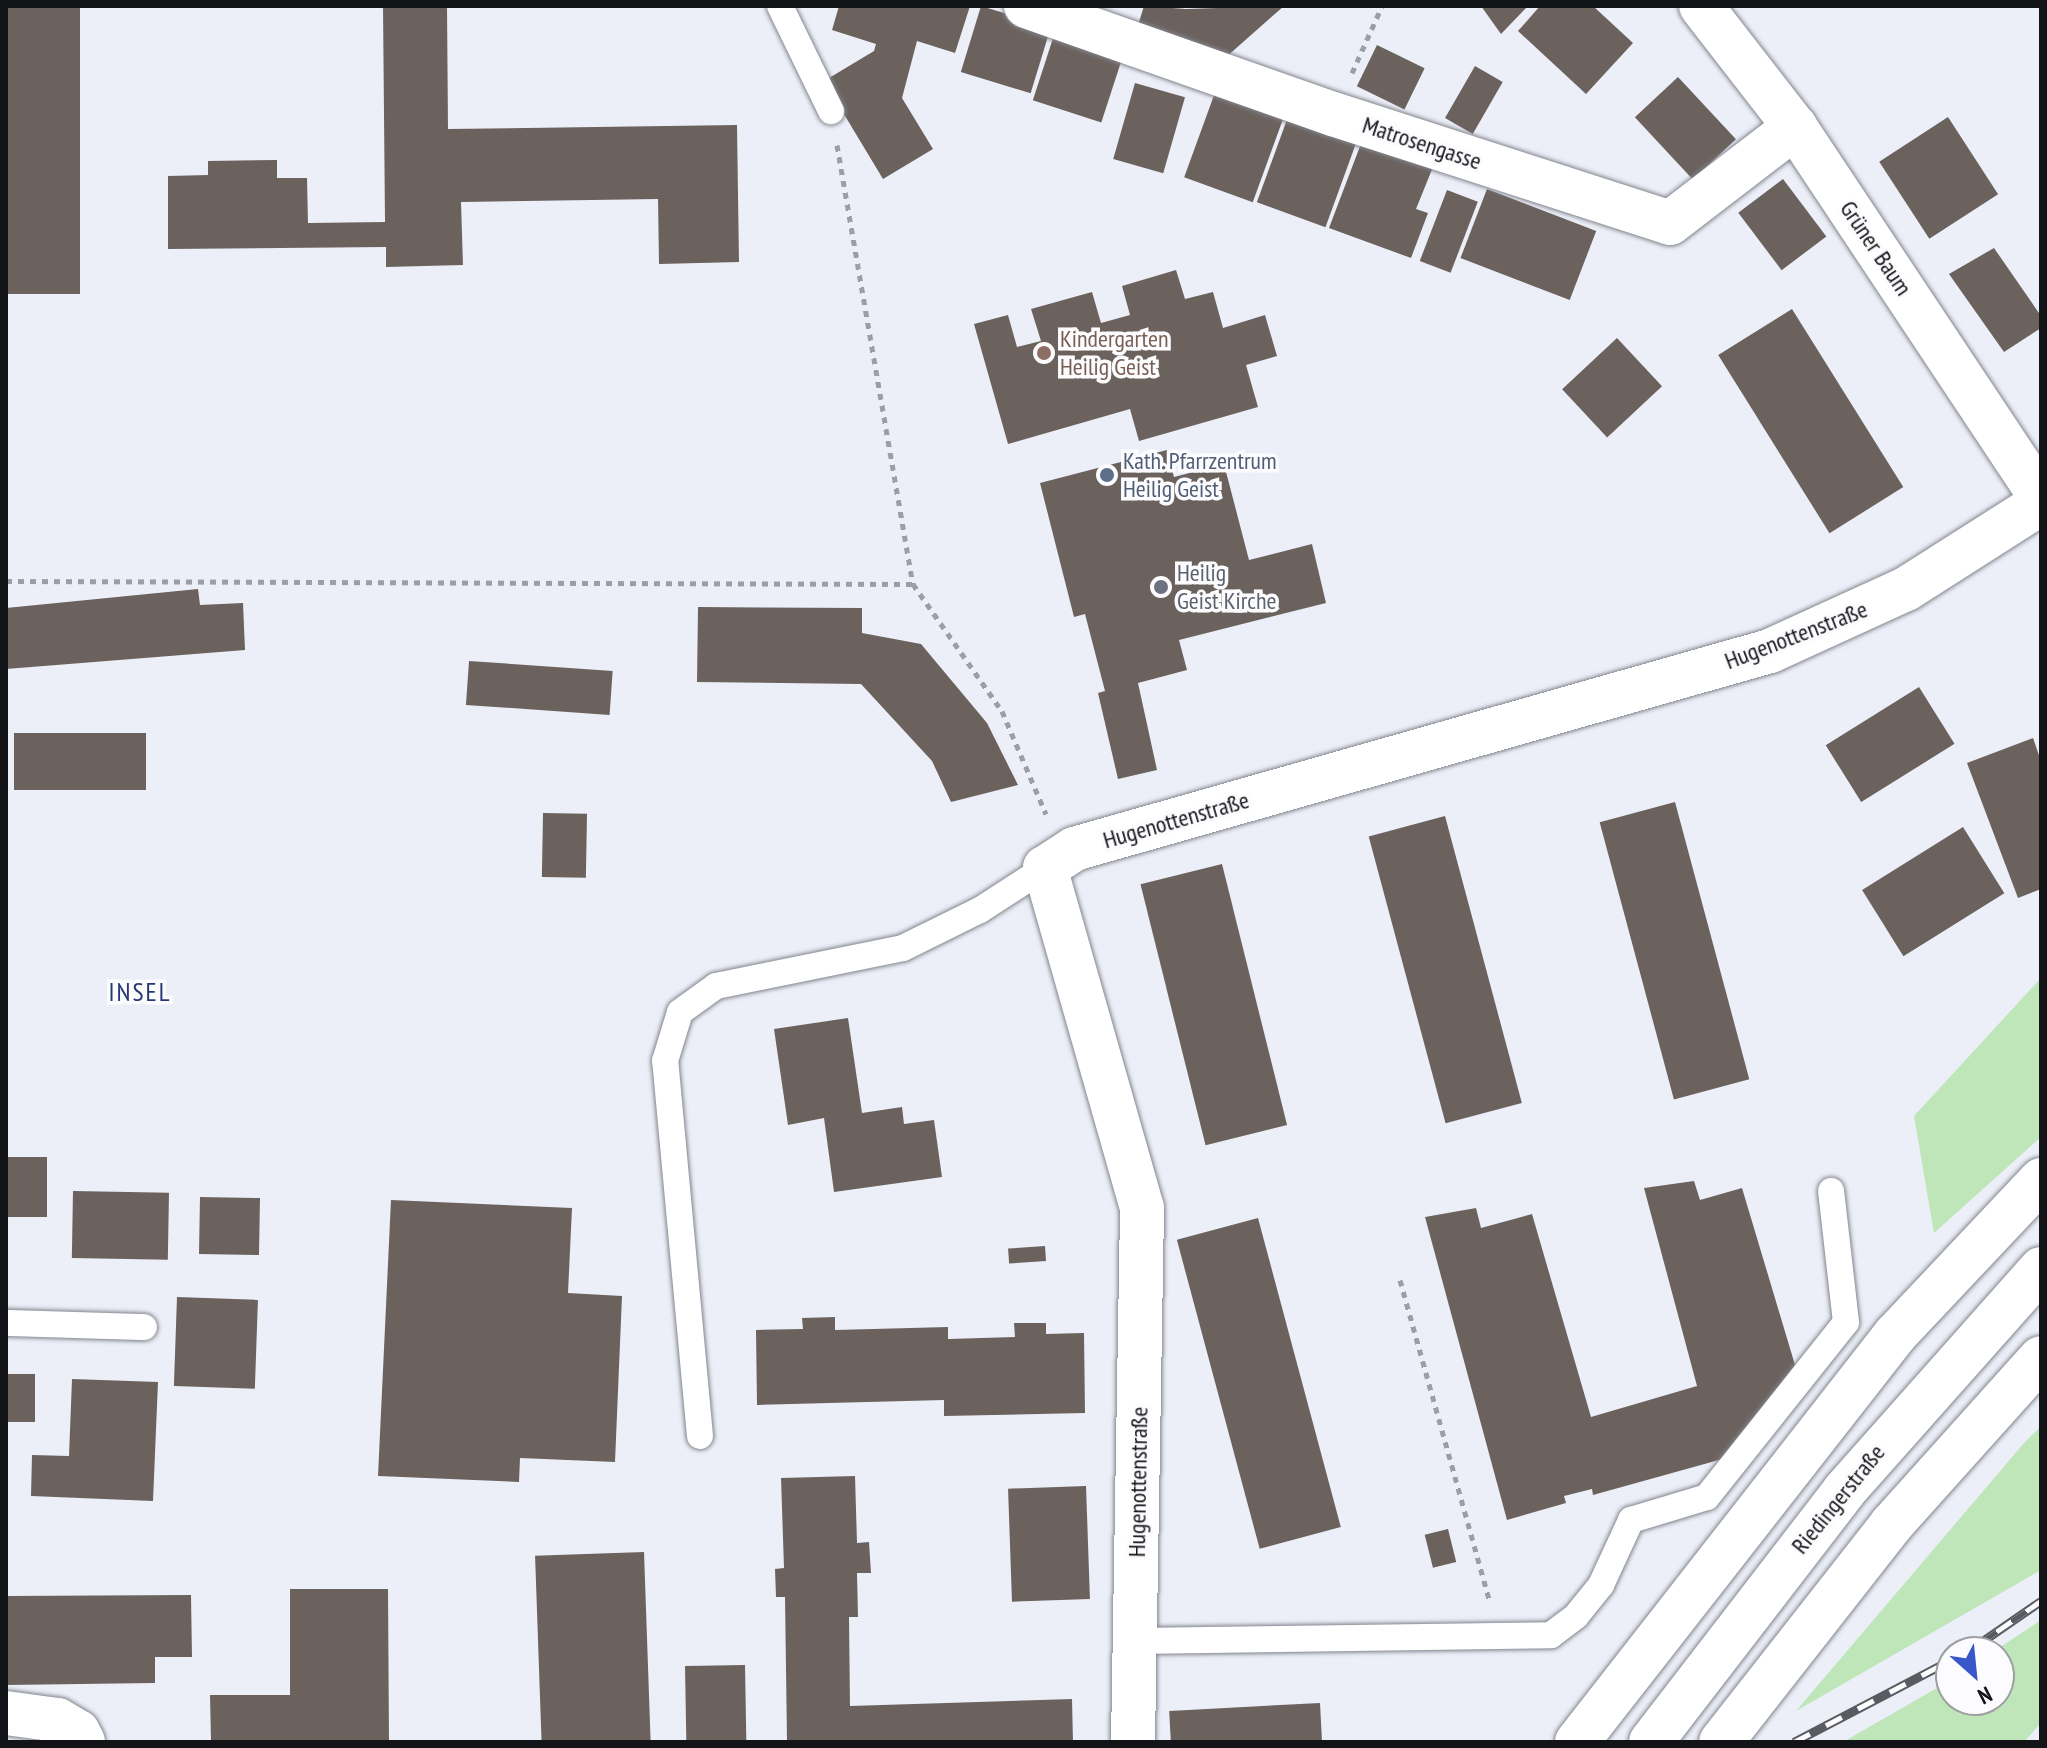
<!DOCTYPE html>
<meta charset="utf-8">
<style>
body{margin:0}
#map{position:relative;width:2047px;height:1748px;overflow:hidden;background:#eceff8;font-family:"PT Sans Narrow",sans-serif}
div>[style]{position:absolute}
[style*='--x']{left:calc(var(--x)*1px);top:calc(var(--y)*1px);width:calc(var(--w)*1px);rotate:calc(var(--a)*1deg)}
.green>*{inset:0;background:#bee6b9}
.building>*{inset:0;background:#6b625e;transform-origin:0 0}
.path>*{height:5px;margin-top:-2.5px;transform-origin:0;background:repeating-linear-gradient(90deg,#9c9ea5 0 6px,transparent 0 12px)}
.roads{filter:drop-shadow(0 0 2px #83858e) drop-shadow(0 0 2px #83858e)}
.service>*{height:26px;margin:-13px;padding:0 13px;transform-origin:13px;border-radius:13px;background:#fff}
.minor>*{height:44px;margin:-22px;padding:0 22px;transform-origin:22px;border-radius:22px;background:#fff}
.tertiary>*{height:44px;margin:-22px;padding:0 22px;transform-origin:22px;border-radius:22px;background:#fff}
.secondary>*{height:44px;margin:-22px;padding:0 22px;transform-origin:22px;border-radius:22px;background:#fff}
.rail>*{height:9px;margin-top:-4.5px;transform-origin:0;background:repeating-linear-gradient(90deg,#fcfcfe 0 18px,#5a5b60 0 36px);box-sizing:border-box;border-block:2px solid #5a5b60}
.dots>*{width:22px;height:22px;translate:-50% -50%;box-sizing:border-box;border:4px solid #fcfcfe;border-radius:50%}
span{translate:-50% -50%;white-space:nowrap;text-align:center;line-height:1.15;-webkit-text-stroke:7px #fcfcfe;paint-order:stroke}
.street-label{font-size:24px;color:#131417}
.education-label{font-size:24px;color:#785e54}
.left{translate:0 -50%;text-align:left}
.service-label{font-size:24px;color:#4e5e75}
.worship-label{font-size:24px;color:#5b616d}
.neighbourhood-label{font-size:26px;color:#263871;letter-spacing:2px}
.frame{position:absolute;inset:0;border:8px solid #131417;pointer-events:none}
.north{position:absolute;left:1935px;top:1636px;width:80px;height:80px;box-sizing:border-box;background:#fcfcfe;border:2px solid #9f9fa2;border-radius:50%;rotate:153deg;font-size:22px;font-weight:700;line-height:32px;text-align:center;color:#131417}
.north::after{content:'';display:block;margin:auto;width:28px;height:36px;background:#3857c8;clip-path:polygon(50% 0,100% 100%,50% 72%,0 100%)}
</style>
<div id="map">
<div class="green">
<div style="clip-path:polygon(2041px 978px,2041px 1137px,1934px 1233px,1914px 1116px)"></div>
<div style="clip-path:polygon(2041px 1426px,2041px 1570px,1796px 1711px,2024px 1443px)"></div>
<div style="clip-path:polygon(2041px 1620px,2041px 1723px,2024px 1742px,1843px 1742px,1951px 1680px,1951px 1700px,1999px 1700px,1999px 1652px,1993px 1652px)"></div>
</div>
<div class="building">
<div style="left:6px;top:6px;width:74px;height:288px"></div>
<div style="clip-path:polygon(383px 6px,447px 6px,448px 129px,737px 125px,739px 262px,659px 264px,658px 199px,461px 202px,463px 265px,386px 267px,386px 247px,168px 249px,168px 176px,208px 175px,208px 161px,277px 160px,277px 178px,307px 178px,308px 223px,385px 222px)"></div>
<div style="clip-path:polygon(839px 6px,970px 6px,955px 53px,917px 41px,902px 98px,933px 149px,883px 179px,824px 81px,874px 51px,876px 44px,832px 30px)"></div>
<div style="left:981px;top:6px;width:73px;height:69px;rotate:17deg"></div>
<div style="clip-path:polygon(1144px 6px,1186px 9px,1284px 6px,1216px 66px,1134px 38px)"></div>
<div style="clip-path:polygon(1481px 6px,1528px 6px,1501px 34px)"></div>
<div style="clip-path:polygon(1540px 6px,1593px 6px,1633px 43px,1586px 94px,1518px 31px)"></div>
<div style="left:1056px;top:29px;width:72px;height:75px;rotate:18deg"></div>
<div style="left:1377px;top:45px;width:53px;height:46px;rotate:26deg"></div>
<div style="left:1475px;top:66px;width:32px;height:60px;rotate:30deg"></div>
<div style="left:1678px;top:77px;width:85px;height:59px;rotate:47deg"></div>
<div style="left:1135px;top:83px;width:52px;height:79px;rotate:16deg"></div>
<div style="left:1217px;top:87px;width:73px;height:96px;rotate:20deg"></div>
<div style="left:1289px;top:114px;width:73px;height:94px;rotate:20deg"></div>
<div style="left:1948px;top:117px;width:92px;height:82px;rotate:57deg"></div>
<div style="clip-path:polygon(1362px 141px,1433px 167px,1416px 209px,1428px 213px,1411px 258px,1329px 228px)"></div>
<div style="left:1783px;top:179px;width:72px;height:56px;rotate:53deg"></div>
<div style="left:1487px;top:189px;width:117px;height:74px;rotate:21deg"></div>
<div style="left:1447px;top:190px;width:33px;height:76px;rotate:21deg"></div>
<div style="clip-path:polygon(1994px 248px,2041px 316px,2041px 328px,2004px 352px,1949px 274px)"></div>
<div style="clip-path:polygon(1176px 270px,1185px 299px,1213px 292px,1223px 328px,1265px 315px,1277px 356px,1246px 365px,1258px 407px,1139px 441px,1130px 409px,1008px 444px,974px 324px,1008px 315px,1017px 347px,1041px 341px,1031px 309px,1092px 292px,1101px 323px,1130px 315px,1122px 286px)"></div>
<div style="left:1792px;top:309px;width:210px;height:87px;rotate:58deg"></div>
<div style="left:1617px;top:338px;width:66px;height:75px;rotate:47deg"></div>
<div style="clip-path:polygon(1167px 450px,1174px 477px,1224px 464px,1249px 560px,1312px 544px,1326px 603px,1179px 640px,1187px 670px,1138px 683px,1157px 770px,1118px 779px,1098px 693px,1105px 691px,1085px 614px,1074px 617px,1040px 483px)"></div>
<div style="clip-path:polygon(198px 589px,200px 605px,243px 603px,245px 650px,6px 669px,6px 608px)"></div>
<div style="clip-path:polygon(698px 607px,862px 608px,862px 633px,921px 644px,987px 723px,1018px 785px,951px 802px,932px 761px,861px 684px,697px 682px)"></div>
<div style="left:469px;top:661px;width:144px;height:44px;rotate:4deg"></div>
<div style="left:1919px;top:687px;width:67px;height:110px;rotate:58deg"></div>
<div style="left:14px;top:733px;width:132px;height:57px"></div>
<div style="clip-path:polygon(2033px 738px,2041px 761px,2041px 889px,2018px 898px,1967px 763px)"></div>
<div style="left:1675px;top:802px;width:287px;height:78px;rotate:75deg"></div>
<div style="left:543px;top:813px;width:44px;height:64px;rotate:1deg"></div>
<div style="left:1445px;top:816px;width:297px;height:79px;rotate:75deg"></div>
<div style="left:1963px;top:827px;width:78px;height:119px;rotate:58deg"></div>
<div style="left:1222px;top:864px;width:269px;height:84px;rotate:76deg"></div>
<div style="clip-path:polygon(848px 1018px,862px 1113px,902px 1107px,904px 1124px,934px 1120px,942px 1177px,834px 1192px,824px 1118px,788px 1125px,774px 1029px)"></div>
<div style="left:6px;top:1157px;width:41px;height:60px"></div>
<div style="clip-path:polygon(1694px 1181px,1700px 1200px,1742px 1188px,1795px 1365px,1726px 1458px,1593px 1495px,1592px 1489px,1564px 1496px,1566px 1503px,1507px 1520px,1425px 1217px,1476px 1208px,1481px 1228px,1532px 1214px,1591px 1417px,1697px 1386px,1644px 1188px)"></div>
<div style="left:73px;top:1191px;width:96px;height:67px;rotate:1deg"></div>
<div style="left:200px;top:1197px;width:60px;height:57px;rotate:1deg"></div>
<div style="clip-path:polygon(391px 1200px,572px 1208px,568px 1293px,622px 1296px,615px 1462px,520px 1458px,519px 1482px,378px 1476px)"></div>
<div style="left:1258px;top:1218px;width:320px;height:84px;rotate:75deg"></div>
<div style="left:1045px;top:1246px;width:15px;height:37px;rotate:86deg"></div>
<div style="left:177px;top:1297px;width:81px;height:89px;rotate:2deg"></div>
<div style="clip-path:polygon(835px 1317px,835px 1330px,948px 1327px,948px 1339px,1015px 1337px,1014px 1323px,1046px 1323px,1046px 1334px,1084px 1333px,1085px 1413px,944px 1416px,944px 1400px,757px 1405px,756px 1330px,803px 1329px,802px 1318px)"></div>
<div style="left:6px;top:1374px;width:29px;height:48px"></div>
<div style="clip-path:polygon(72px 1379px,158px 1382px,153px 1501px,31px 1496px,32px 1455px,69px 1456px)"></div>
<div style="clip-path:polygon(855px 1476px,857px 1543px,869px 1542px,871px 1573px,857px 1573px,858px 1617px,849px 1617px,850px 1706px,1072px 1699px,1073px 1742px,787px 1742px,785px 1597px,776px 1597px,775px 1569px,784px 1568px,781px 1478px)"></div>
<div style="left:1086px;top:1486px;width:113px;height:78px;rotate:88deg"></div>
<div style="left:1448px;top:1529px;width:34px;height:24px;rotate:76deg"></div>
<div style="left:644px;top:1552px;width:190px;height:109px;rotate:88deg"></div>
<div style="clip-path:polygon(290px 1589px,388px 1589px,389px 1742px,211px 1742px,210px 1695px,290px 1695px)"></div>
<div style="clip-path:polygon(191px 1595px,192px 1657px,155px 1657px,155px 1683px,6px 1685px,6px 1596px)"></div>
<div style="left:745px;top:1665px;width:77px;height:60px;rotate:89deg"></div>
<div style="left:1320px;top:1703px;width:39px;height:151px;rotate:87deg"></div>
</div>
<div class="path">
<div style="--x:1352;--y:73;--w:73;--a:-65.9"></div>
<div style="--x:837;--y:145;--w:446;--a:80.2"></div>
<div style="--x:913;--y:584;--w:155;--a:55"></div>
<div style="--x:1002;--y:711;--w:112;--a:66.9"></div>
<div style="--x:6;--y:581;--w:907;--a:0.19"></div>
<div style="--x:1400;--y:1280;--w:331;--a:74.4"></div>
</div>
<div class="roads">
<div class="service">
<div style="--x:780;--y:6;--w:117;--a:64.1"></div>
<div style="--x:6;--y:1323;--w:138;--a:1.7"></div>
<div style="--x:700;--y:1436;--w:377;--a:-95.3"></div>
<div style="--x:665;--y:1061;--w:51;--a:-73"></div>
<div style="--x:680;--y:1012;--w:44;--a:-35.8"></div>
<div style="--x:716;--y:986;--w:191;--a:-11.5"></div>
<div style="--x:903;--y:948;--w:86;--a:-26.3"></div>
<div style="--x:980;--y:910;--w:77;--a:-32.9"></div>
<div style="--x:1135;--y:1641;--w:416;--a:-0.8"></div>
<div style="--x:1551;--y:1635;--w:31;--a:-37"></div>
<div style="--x:1576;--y:1616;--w:40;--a:-51"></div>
<div style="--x:1601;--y:1585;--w:72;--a:-65.2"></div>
<div style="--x:1631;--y:1520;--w:79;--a:-16.8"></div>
<div style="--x:1707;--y:1497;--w:223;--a:-51.5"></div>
<div style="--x:1846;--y:1322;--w:132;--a:-96.5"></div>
</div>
<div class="minor">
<div style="--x:1026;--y:6;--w:325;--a:19.4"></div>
<div style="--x:1333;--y:114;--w:354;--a:17.9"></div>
<div style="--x:1670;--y:223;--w:158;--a:-37.5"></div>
<div style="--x:6;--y:1713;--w:52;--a:7.7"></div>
<div style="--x:58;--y:1720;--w:23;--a:31"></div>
<div style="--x:78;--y:1732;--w:11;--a:63"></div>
<div style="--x:1133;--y:1742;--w:534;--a:-89.03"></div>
<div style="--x:1142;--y:1208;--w:354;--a:-105.9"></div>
<div style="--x:1045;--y:868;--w:35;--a:-33"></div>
<div style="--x:1074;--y:849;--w:724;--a:-15.88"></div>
<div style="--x:1770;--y:651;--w:149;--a:-24.5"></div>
<div style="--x:1906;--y:589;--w:160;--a:-32.5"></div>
</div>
<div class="tertiary">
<div style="--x:1701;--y:6;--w:153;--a:52.2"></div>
<div style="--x:1795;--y:127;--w:444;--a:56.4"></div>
</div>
<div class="secondary">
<div style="--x:1577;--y:1742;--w:517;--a:-52"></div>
<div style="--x:1895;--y:1335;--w:213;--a:-46.7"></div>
<div style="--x:1651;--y:1742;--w:317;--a:-52.4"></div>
<div style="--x:1844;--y:1491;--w:297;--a:-48.4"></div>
<div style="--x:1721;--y:1742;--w:276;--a:-51.9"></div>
<div style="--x:1891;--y:1525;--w:224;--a:-48.1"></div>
</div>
</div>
<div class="rail">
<div style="--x:1967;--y:1652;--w:90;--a:-34.6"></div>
<div style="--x:1794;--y:1742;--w:177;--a:-27.6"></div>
</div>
<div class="dots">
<div style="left:1044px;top:353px;background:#8d6e63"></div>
<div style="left:1107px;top:475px;background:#5c6f8a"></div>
<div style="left:1161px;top:587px;background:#6b7280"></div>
</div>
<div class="street-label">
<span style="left:1422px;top:143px;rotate:18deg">Matrosengasse</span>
<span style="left:1876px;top:248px;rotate:56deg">Grüner Baum</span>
<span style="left:1796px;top:635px;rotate:-21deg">Hugenottenstraße</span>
<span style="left:1176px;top:820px;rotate:-16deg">Hugenottenstraße</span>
<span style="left:1138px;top:1482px;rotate:-89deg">Hugenottenstraße</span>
<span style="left:1838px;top:1499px;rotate:-51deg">Riedingerstraße</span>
</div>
<div class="education-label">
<span class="left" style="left:1060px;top:353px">Kindergarten<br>Heilig Geist</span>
</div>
<div class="service-label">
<span class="left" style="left:1123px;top:475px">Kath. Pfarrzentrum<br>Heilig Geist</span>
</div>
<div class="worship-label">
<span class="left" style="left:1177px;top:587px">Heilig<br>Geist Kirche</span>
</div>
<div class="neighbourhood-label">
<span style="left:140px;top:992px">INSEL</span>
</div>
<div class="frame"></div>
<div class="north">N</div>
</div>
